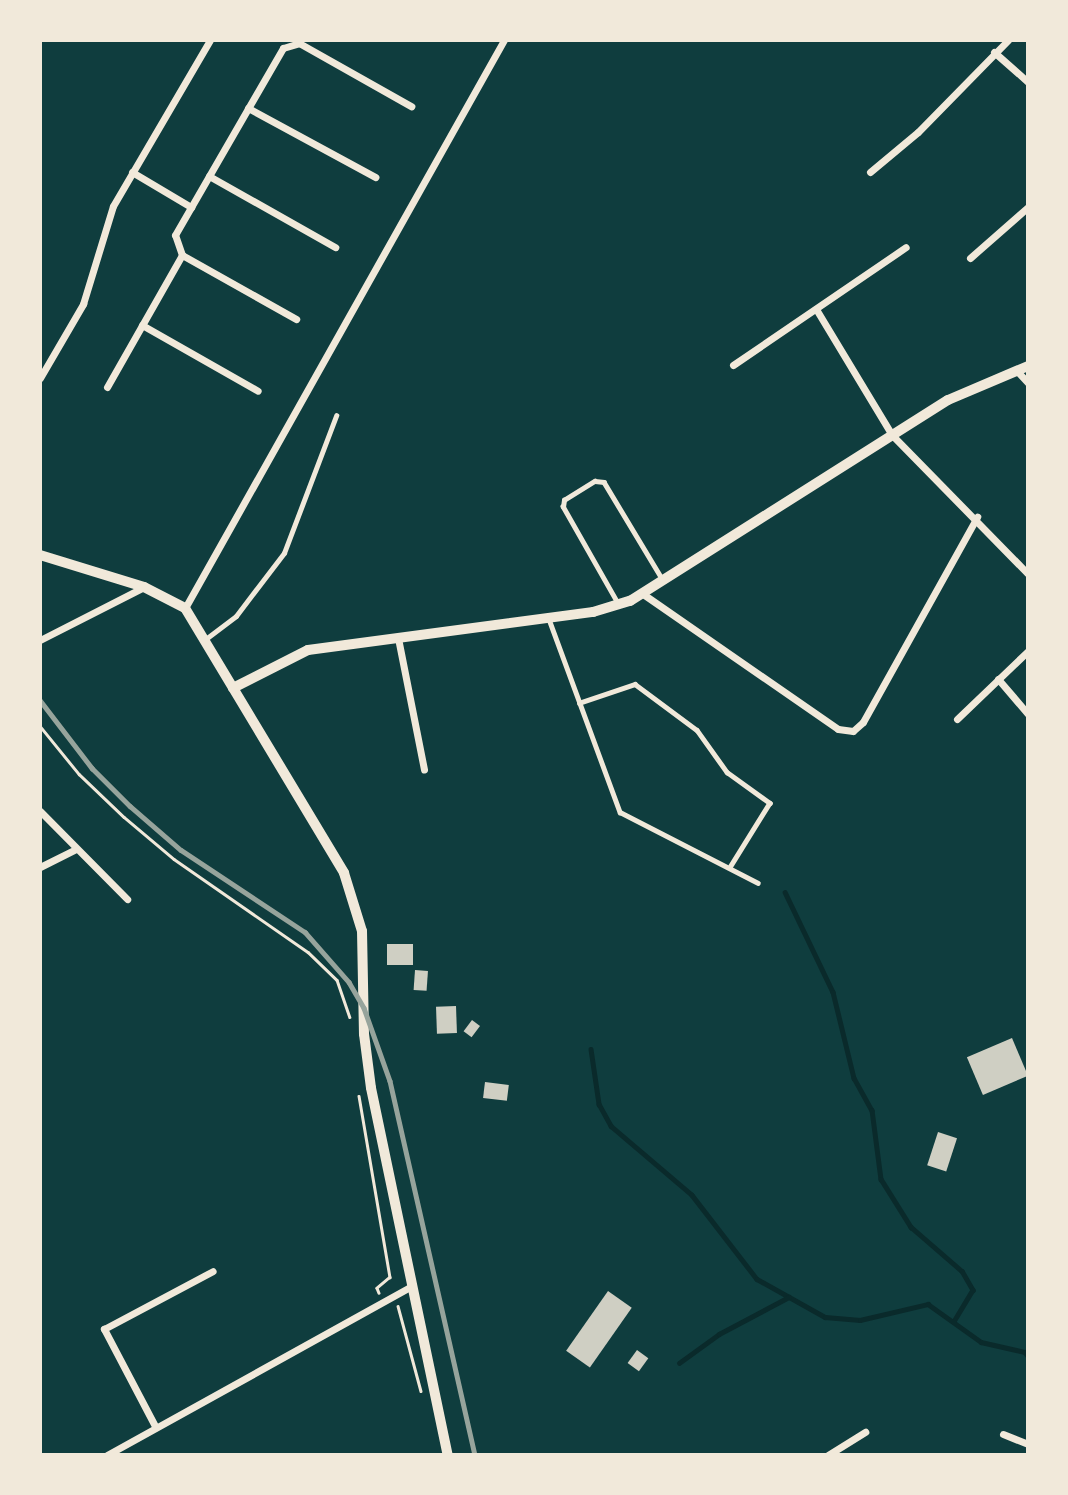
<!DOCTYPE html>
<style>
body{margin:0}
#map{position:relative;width:1068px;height:1495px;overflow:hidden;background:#0f3d3e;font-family:Spectral,serif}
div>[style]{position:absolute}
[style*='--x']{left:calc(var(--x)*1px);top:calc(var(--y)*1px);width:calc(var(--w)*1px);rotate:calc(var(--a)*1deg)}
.stream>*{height:4.5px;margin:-2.25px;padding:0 2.25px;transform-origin:2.25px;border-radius:2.25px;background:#0a2a2b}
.building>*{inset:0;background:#cfcfc3;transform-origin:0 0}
.path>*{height:2.5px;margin:-1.25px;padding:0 1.25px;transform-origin:1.25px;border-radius:1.25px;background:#f1e9da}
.service>*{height:4.5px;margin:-2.25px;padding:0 2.25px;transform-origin:2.25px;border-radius:2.25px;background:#f1e9da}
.minor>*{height:7px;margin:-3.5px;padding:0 3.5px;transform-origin:3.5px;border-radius:3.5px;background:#f1e9da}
.tertiary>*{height:10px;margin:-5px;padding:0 5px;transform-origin:5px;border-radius:5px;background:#f1e9da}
.secondary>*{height:10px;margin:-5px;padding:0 5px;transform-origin:5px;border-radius:5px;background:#f1e9da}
.rail>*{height:4.5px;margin:-2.25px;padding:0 2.25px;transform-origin:2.25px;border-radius:2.25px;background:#97a49c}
span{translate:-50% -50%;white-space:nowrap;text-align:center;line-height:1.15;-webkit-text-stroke:7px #f1e9da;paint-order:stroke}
.frame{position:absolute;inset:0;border:42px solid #f1e9da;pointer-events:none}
</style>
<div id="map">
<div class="stream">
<div style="--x:785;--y:892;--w:111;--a:64.4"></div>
<div style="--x:833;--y:992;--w:89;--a:76.3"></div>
<div style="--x:854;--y:1078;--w:37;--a:61"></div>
<div style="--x:872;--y:1110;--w:70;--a:82.6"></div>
<div style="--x:881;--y:1179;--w:57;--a:58"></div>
<div style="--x:911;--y:1227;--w:67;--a:40.8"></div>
<div style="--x:962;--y:1271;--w:22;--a:60"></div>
<div style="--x:973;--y:1290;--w:37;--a:121"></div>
<div style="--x:591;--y:1049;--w:56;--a:81.7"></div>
<div style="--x:599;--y:1104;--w:25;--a:61"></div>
<div style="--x:611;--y:1126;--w:106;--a:40.4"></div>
<div style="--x:692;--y:1195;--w:106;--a:52.3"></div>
<div style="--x:757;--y:1279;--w:78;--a:29.2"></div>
<div style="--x:825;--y:1317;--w:35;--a:5"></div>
<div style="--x:860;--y:1320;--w:70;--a:-13.2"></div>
<div style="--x:928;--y:1304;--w:65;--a:35.6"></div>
<div style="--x:981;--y:1342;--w:45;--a:12.8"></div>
<div style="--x:1025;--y:1352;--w:5;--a:53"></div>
<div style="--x:679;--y:1363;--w:49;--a:-35.9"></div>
<div style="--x:719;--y:1334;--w:79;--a:-27.9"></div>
</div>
<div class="building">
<div style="left:387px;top:944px;width:26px;height:21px"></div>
<div style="left:415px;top:970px;width:13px;height:20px;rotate:4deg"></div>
<div style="left:456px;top:1006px;width:27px;height:20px;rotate:88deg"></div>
<div style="left:472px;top:1020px;width:10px;height:14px;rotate:37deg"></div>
<div style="left:1012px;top:1038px;width:41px;height:49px;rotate:67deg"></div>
<div style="left:485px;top:1082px;width:24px;height:16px;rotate:7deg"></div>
<div style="left:938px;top:1132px;width:20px;height:35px;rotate:18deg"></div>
<div style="left:608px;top:1291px;width:29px;height:73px;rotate:35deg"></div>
<div style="left:637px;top:1350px;width:14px;height:16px;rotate:36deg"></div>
</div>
<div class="path">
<div style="--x:40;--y:726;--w:62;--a:50.9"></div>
<div style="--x:79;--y:774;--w:62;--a:43.7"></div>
<div style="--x:124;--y:817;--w:65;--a:40"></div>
<div style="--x:174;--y:859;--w:163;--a:34.8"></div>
<div style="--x:308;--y:952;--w:40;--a:44"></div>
<div style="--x:337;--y:980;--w:39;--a:71"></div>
<div style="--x:359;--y:1096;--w:184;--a:80.3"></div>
<div style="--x:390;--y:1277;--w:17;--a:140"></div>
<div style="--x:377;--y:1288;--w:5;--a:68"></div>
<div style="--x:398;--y:1306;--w:88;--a:74.9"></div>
</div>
<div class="service">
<div style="--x:618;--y:604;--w:112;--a:-119.6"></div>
<div style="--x:563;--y:507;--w:7;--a:-82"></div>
<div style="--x:564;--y:500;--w:36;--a:-32"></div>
<div style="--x:595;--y:481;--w:9;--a:6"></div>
<div style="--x:604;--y:482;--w:114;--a:59"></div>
<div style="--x:549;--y:619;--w:206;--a:69.8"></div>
<div style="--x:620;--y:812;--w:155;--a:27.2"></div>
<div style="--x:207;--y:638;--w:36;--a:-37"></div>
<div style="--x:236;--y:616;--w:79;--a:-52.7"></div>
<div style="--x:284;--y:553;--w:147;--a:-69.2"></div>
<div style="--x:579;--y:703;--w:59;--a:-18.7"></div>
<div style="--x:635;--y:684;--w:77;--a:36.6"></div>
<div style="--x:697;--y:730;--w:52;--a:54.5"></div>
<div style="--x:727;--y:772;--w:53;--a:35.8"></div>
<div style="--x:770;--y:803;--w:74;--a:121.8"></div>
</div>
<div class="minor">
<div style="--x:994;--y:52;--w:45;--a:41.4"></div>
<div style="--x:248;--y:108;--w:145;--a:28.5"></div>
<div style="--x:132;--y:172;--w:69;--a:30.7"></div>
<div style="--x:870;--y:172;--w:62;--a:-39.8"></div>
<div style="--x:918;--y:132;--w:129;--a:-45.6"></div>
<div style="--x:209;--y:176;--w:145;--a:29.4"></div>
<div style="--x:182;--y:255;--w:131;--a:29.3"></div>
<div style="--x:970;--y:258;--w:77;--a:-41.3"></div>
<div style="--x:816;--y:309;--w:147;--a:58.9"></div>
<div style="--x:892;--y:435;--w:194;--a:45.6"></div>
<div style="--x:142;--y:325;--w:133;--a:29.6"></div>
<div style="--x:733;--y:365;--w:209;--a:-34.3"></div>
<div style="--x:1016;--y:370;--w:18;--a:47"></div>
<div style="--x:40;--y:378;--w:86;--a:-59.8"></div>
<div style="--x:83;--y:304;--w:102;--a:-73"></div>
<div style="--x:113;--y:206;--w:192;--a:-59.7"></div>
<div style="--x:107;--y:387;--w:152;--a:-60.4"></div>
<div style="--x:182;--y:255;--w:21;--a:-109"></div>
<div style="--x:175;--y:235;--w:216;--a:-60"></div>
<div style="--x:283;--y:48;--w:17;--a:-17"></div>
<div style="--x:299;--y:43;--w:129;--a:29.4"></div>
<div style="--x:643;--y:594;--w:237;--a:34.7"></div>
<div style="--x:838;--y:729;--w:15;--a:8"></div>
<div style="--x:853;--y:731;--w:13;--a:-42"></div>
<div style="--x:863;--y:722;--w:235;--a:-60.9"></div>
<div style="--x:185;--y:608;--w:651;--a:-60.68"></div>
<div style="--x:398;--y:638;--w:134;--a:78.8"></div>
<div style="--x:40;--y:640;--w:117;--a:-27"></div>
<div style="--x:998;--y:679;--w:46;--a:49.4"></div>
<div style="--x:957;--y:719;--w:98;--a:-43.8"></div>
<div style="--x:40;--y:811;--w:124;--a:45.3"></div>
<div style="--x:40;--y:867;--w:40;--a:-26.6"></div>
<div style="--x:155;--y:1426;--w:110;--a:-117.7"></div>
<div style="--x:104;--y:1329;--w:123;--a:-28"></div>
<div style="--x:1003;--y:1434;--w:27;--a:22"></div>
<div style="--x:107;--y:1455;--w:349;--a:-29"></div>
<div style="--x:828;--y:1455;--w:44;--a:-31.9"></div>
</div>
<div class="tertiary">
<div style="--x:233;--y:688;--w:84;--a:-26.9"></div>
<div style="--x:308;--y:650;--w:288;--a:-7.6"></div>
<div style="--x:593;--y:612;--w:39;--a:-17"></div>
<div style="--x:630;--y:601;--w:376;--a:-32.3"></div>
<div style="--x:948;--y:400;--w:87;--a:-23"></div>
</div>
<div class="secondary">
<div style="--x:40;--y:555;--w:109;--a:17.1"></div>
<div style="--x:144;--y:587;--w:46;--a:27.1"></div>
<div style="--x:185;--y:608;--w:309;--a:59"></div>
<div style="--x:344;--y:873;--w:61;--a:72.8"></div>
<div style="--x:362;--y:931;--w:103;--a:88.9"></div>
<div style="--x:364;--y:1034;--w:54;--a:82.6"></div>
<div style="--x:371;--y:1088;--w:375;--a:78.2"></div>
</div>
<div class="rail">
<div style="--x:40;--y:700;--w:86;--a:52.6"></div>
<div style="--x:92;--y:768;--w:54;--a:45"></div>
<div style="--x:130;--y:806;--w:67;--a:40.8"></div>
<div style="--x:181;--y:850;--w:149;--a:33.5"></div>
<div style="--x:305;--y:932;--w:67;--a:48.7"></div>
<div style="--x:349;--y:982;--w:30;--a:60"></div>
<div style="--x:364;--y:1008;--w:77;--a:70.4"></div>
<div style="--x:390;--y:1081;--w:384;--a:77.2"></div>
</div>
<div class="frame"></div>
</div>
